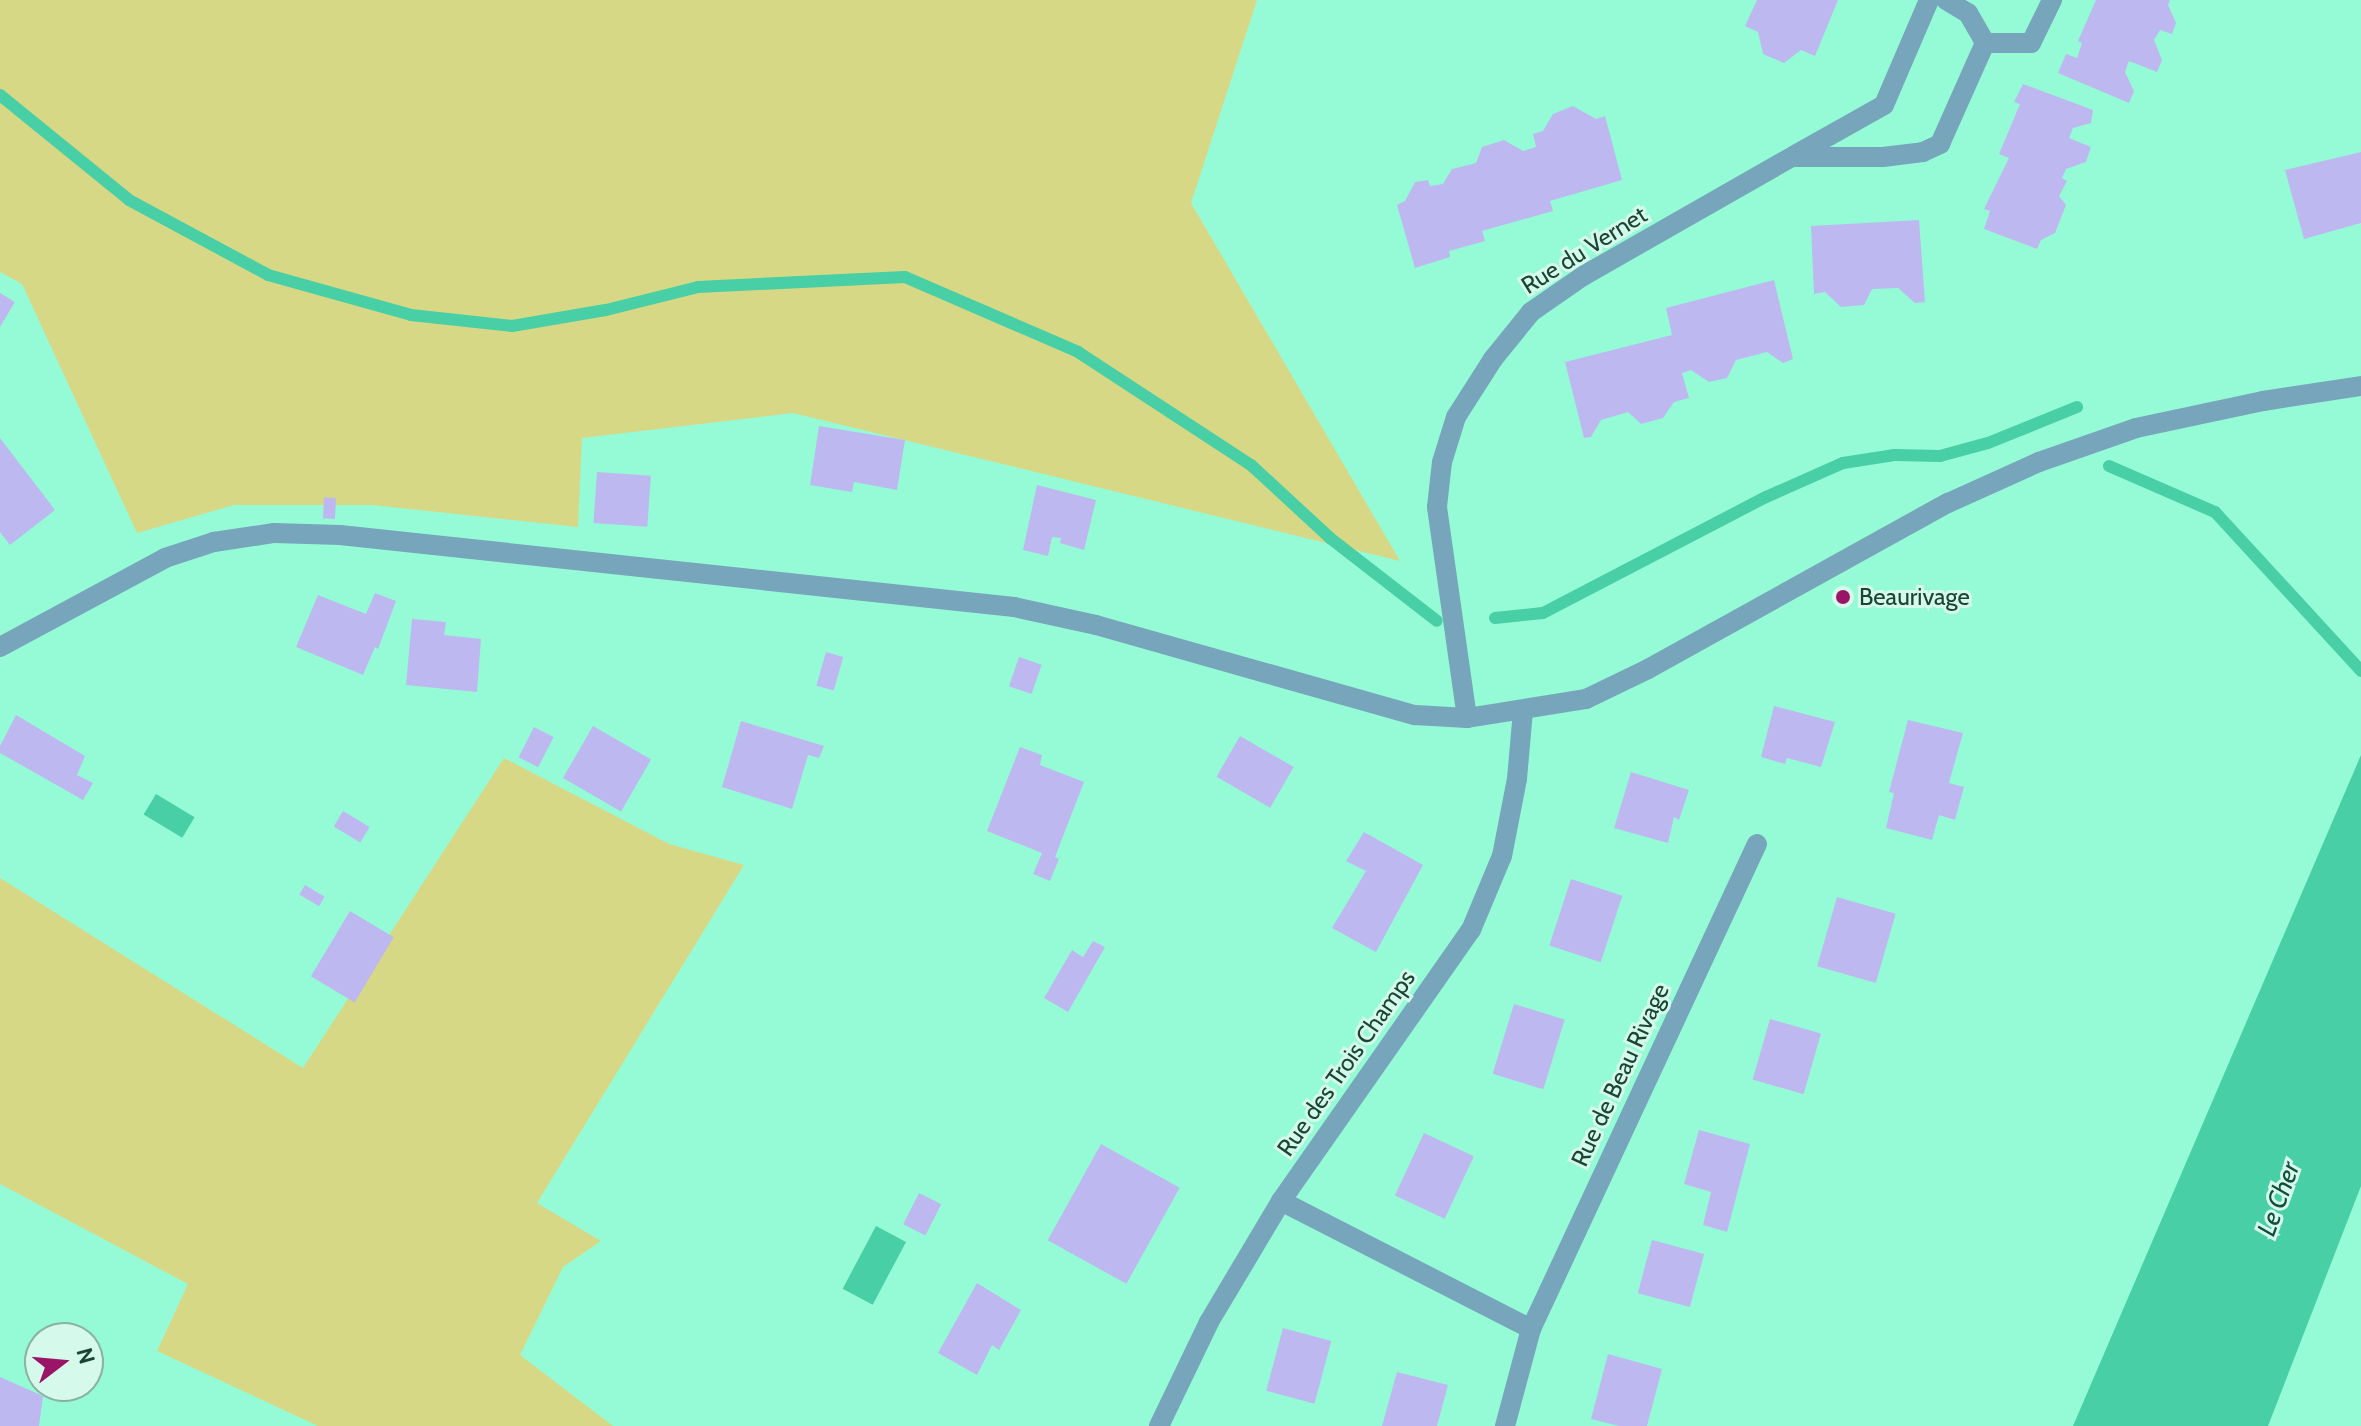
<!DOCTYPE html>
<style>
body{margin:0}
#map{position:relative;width:2361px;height:1426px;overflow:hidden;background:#95fbd6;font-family:Cabin,sans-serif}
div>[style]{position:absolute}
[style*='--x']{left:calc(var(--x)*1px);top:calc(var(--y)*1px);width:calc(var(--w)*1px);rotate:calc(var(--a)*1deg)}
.green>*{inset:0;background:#d7d886}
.water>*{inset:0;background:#48cfa5;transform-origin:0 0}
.stream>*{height:12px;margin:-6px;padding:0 6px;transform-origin:6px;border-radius:6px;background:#48cfa5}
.building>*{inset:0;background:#beb8f0;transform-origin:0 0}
.minor>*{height:20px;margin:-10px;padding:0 10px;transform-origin:10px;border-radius:10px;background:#77a5bb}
.dots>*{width:22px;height:22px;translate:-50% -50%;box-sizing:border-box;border:4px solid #d5faeb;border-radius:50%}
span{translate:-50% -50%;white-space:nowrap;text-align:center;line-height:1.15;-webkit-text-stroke:6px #d5faeb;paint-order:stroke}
.street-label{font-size:24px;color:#194436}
.poi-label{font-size:24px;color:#194436}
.left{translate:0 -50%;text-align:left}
.water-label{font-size:26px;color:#144c3b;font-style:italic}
.north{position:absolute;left:24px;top:1322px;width:80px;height:80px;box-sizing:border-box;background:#d5faeb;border:2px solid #8ab1a3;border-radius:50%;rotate:74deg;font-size:22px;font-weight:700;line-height:32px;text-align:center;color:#194436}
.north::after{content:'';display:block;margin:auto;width:28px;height:36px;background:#9a1468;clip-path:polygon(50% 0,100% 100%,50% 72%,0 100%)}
</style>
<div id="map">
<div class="green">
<div style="clip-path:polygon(0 0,1257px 0,1191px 203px,1400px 561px,793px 413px,582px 438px,578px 527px,372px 505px,234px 505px,137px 533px,22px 284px,0 272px)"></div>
<div style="clip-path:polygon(504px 758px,669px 844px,744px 865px,537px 1203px,601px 1241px,563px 1267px,520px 1355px,613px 1426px,318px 1426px,157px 1351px,188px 1284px,0 1184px,0 878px,303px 1068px)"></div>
</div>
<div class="water">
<div style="clip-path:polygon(2361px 755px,2361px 1186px,2268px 1426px,2073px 1426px)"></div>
<div style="left:156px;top:794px;width:45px;height:24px;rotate:31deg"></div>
<div style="left:876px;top:1226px;width:34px;height:71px;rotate:28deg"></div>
</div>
<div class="stream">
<div style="--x:0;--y:95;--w:166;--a:39.1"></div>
<div style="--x:129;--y:200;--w:158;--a:28.3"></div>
<div style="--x:268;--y:275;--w:148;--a:15.6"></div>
<div style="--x:411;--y:315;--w:102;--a:6.2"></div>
<div style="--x:512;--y:326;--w:95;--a:-9.7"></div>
<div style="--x:606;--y:310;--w:95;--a:-14"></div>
<div style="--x:698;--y:287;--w:207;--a:-2.8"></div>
<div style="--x:905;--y:277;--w:189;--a:23.4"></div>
<div style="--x:1078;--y:352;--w:207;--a:33.2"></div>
<div style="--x:1251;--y:465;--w:108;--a:42.7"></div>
<div style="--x:1330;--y:538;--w:135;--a:37.8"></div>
<div style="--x:2109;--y:466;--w:116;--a:23.5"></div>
<div style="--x:2215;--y:512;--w:216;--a:47.4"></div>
<div style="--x:1495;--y:618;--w:48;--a:-5.9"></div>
<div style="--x:1543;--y:613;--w:251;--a:-27.5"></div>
<div style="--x:1766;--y:497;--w:84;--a:-23.8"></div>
<div style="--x:1843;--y:463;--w:52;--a:-8.9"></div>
<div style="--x:1894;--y:455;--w:46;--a:1.2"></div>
<div style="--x:1940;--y:456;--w:50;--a:-15.2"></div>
<div style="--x:1988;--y:443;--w:96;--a:-22"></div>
</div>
<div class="building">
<div style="clip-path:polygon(1757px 0,1838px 0,1815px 56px,1801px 50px,1784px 63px,1763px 54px,1758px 32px,1745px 26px)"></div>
<div style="clip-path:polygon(2096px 0,2170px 0,2168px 5px,2176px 23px,2172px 34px,2160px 30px,2154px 40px,2162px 60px,2157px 72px,2129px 61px,2125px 72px,2134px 91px,2129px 103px,2058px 73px,2066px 54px,2077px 58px,2082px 43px,2078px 41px)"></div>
<div style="clip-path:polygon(2023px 84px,2093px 110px,2091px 123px,2073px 128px,2069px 138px,2091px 147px,2086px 162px,2066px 169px,2062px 178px,2067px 181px,2059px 196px,2066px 205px,2055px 233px,2041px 240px,2037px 249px,1984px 229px,1990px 211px,1984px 209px,2009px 158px,1999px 154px,2020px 104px,2014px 102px)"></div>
<div style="clip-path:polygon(1573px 106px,1596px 119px,1605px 116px,1622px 180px,1550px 201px,1553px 211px,1482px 231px,1485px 241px,1449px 251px,1450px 257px,1415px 268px,1397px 205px,1405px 201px,1415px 182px,1428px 180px,1430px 186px,1443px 184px,1452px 169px,1476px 163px,1482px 147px,1504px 140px,1523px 151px,1536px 147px,1533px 134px,1543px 131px,1553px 114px)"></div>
<div style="clip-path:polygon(2361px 152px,2361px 223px,2304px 239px,2285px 170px)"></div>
<div style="clip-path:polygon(1919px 220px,1925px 302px,1915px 303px,1898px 288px,1872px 289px,1864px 305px,1841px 307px,1825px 292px,1814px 294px,1811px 226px)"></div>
<div style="clip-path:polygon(1774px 280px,1793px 359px,1783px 363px,1767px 352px,1736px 360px,1727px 378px,1709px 382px,1691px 370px,1682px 373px,1689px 398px,1674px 402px,1663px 418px,1641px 424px,1628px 412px,1601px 420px,1591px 437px,1584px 438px,1565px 362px,1672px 335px,1666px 308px)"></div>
<div style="clip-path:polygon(0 293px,15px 302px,0 327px)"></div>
<div style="clip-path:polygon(819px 426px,905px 440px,897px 490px,854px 482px,852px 492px,810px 485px)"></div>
<div style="clip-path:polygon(0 438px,55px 510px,10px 545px,0 532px)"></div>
<div style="left:597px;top:472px;width:54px;height:51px;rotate:4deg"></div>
<div style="clip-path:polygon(1037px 485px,1096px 500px,1084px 550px,1060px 543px,1061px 538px,1052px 537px,1048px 556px,1023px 550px)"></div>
<div style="left:336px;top:498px;width:21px;height:12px;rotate:93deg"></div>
<div style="clip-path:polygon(375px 593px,396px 601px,378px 649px,375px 647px,363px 675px,296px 647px,318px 595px,366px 614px)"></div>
<div style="clip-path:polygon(412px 619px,446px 622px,444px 635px,481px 639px,477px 692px,406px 685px)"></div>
<div style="left:826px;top:652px;width:18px;height:35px;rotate:16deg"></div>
<div style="left:1019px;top:657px;width:24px;height:31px;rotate:19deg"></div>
<div style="clip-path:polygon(1774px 706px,1835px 722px,1821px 767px,1787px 758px,1785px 764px,1761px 757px)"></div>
<div style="clip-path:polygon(16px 715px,85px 756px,77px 775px,93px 783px,83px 800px,0 753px,0 746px)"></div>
<div style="clip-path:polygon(1908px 720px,1963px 733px,1949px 783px,1964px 787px,1955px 820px,1939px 815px,1932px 840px,1886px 828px,1894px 793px,1889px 792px)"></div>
<div style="clip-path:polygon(741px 721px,824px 746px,819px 758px,808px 755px,792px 809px,722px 787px)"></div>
<div style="left:593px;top:726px;width:67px;height:60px;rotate:30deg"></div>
<div style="left:534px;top:727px;width:22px;height:34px;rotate:27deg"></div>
<div style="left:1240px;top:736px;width:62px;height:47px;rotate:30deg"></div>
<div style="clip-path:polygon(1020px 747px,1042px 755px,1040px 765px,1084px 782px,1055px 857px,1059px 859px,1050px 881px,1033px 874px,1042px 853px,987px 831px)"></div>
<div style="clip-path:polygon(1631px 772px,1689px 790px,1679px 820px,1674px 817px,1668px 843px,1614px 828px)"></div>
<div style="left:343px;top:811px;width:31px;height:18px;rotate:31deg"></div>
<div style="clip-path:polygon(1364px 832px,1423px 865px,1376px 952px,1332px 928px,1366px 871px,1346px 861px)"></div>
<div style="left:1571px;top:879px;width:54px;height:70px;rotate:18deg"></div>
<div style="left:305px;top:885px;width:23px;height:11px;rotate:31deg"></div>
<div style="left:1837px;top:897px;width:61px;height:72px;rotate:16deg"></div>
<div style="left:350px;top:911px;width:51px;height:76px;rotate:31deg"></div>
<div style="clip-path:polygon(1093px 941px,1105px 947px,1068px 1012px,1044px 998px,1072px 950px,1083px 957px)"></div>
<div style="left:1514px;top:1004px;width:53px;height:73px;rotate:17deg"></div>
<div style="left:1770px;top:1019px;width:53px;height:63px;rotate:16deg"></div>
<div style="clip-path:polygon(1699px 1130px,1750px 1144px,1727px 1232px,1703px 1225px,1711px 1192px,1684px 1184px)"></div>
<div style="left:1424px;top:1133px;width:55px;height:69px;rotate:25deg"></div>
<div style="left:1101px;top:1144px;width:90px;height:110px;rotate:29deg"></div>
<div style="left:919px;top:1193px;width:25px;height:35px;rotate:27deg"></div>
<div style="left:1652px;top:1240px;width:54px;height:55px;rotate:15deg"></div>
<div style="clip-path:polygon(977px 1283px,1021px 1310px,999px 1350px,992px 1345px,977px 1375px,938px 1353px)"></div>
<div style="left:1283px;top:1328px;width:50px;height:65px;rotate:15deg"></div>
<div style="clip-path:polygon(1608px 1354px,1662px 1369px,1647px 1426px,1619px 1426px,1591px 1419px)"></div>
<div style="clip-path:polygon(1397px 1372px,1448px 1385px,1437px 1426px,1382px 1426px)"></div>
<div style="clip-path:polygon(0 1377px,43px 1396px,39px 1426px,0 1426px)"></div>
</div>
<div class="minor">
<div style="--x:1946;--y:0;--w:26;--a:31"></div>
<div style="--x:1968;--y:13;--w:34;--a:60"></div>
<div style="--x:1795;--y:155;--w:102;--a:-29.3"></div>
<div style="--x:1884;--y:105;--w:114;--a:-66.8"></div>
<div style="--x:0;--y:647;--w:187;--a:-28.3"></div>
<div style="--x:165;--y:558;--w:52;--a:-18.1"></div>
<div style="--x:214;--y:542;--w:61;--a:-8.5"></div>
<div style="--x:274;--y:533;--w:66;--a:1.7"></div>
<div style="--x:340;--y:535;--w:678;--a:6.1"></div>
<div style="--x:1014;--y:607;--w:84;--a:12.4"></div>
<div style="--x:1096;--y:625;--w:331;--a:15.8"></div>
<div style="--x:1415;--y:715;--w:52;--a:3.3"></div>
<div style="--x:1467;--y:718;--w:121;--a:-9.1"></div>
<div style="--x:1586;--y:699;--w:69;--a:-25.8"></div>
<div style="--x:1648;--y:669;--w:343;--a:-29"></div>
<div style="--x:1948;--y:503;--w:100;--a:-24.3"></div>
<div style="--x:2039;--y:462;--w:103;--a:-19.3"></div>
<div style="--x:2136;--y:428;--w:130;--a:-12"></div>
<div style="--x:2263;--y:401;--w:99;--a:-8.7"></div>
<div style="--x:1467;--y:718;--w:213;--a:-98.1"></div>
<div style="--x:1437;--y:507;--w:45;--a:-83.7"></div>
<div style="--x:1442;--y:462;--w:47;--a:-72.7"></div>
<div style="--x:1456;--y:417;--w:69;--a:-57.5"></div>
<div style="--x:1493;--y:359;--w:60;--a:-51"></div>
<div style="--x:1531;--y:312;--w:63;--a:-34.7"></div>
<div style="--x:1583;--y:276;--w:241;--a:-29.7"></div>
<div style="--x:1792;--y:157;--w:91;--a:0"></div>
<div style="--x:1883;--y:157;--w:40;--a:-7.1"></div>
<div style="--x:1923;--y:152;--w:19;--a:-25"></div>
<div style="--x:1940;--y:144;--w:111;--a:-66"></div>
<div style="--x:1985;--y:43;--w:46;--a:0"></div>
<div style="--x:2031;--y:43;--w:48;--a:-64"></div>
<div style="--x:1281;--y:1201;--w:281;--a:27.1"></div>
<div style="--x:1159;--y:1426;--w:115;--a:-64.3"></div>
<div style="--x:1209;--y:1322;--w:141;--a:-59.2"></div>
<div style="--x:1281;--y:1201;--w:331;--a:-55"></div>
<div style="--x:1471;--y:930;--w:80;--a:-67.3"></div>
<div style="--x:1502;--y:856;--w:78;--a:-79"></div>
<div style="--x:1517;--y:779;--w:68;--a:-85"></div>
<div style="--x:1505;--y:1426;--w:100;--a:-75"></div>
<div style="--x:1531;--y:1329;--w:535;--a:-65.02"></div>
</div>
<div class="dots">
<div style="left:1843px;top:597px;background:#9a1468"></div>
</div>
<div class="street-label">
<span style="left:1584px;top:250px;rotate:-32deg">Rue du Vernet</span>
<span style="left:1346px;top:1063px;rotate:-55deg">Rue des Trois Champs</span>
<span style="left:1620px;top:1075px;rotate:-65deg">Rue de Beau Rivage</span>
</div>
<div class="poi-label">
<span class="left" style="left:1859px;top:597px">Beaurivage</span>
</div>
<div class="water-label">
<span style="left:2279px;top:1199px;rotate:-70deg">Le Cher</span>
</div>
<div class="north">N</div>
</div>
